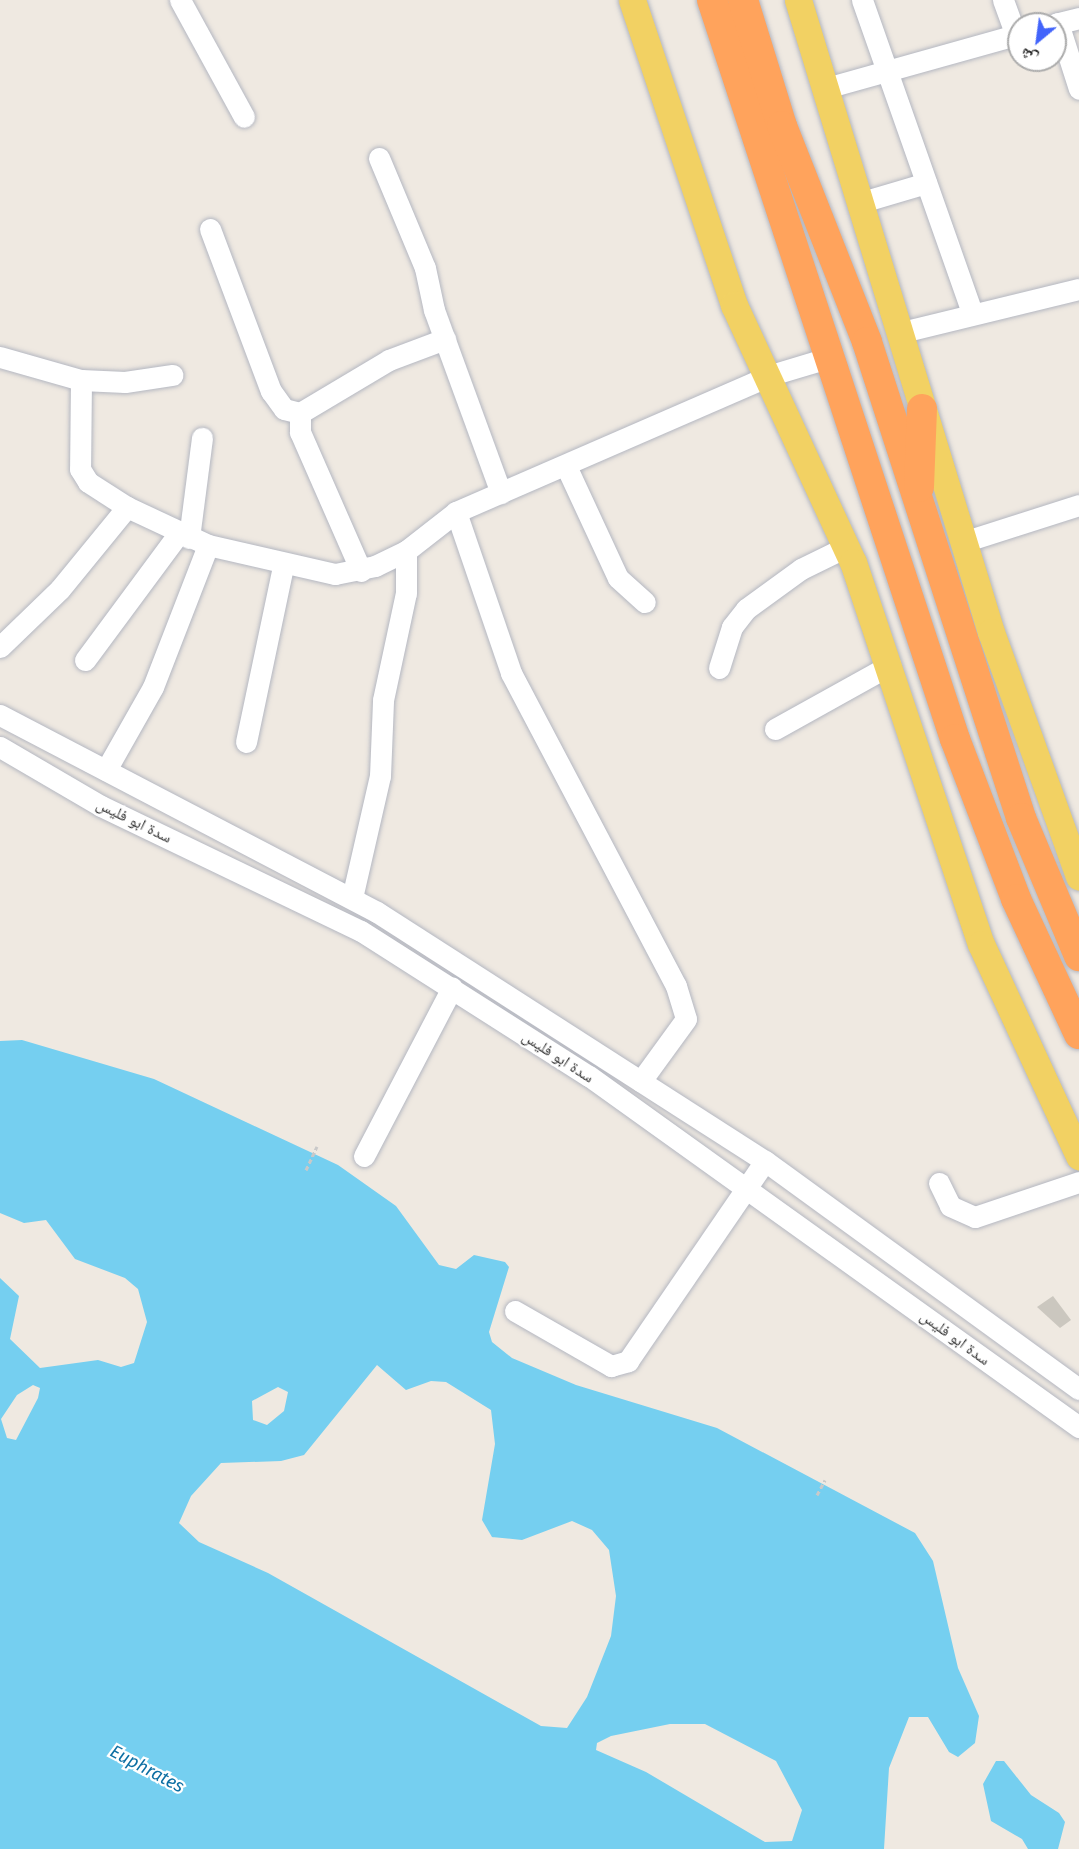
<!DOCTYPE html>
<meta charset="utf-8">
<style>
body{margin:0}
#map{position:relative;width:1079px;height:1849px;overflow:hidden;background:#efe9e1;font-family:"Fira Sans","Noto Naskh Arabic",sans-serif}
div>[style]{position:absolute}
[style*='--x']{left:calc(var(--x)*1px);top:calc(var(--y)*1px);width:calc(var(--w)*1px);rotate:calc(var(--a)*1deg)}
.water>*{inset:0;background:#75cff0}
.building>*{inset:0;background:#cbc7bf}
.path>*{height:3px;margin-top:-1.5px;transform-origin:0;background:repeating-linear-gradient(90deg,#c9c9c9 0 4.5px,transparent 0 7.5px)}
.roads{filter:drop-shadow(0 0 2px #b4b7c1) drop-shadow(0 0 2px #b4b7c1)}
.minor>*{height:21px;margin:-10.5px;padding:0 10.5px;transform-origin:10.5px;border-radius:10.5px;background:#fff}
.major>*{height:27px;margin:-13.5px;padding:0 13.5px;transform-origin:13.5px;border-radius:13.5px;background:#f2d163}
.highway>*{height:30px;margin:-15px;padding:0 15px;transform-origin:15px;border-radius:15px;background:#ffa35c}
span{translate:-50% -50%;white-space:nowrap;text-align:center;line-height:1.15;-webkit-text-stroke:4.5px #fff;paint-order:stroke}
.street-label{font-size:16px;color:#2e2e2e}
.water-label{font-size:18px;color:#0d6fa3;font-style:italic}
.north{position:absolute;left:1007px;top:12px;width:60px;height:60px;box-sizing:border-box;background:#fff;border:2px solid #ababab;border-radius:50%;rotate:209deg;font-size:16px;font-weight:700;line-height:24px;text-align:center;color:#2e2e2e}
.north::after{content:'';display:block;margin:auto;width:21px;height:27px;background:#4264fb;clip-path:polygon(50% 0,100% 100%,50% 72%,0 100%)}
</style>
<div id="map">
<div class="water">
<div style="clip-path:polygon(evenodd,22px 1040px,154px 1079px,338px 1165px,396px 1206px,439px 1265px,456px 1269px,474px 1255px,505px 1262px,509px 1267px,489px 1332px,492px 1342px,512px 1358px,576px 1385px,717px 1428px,915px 1533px,933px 1561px,958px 1668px,979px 1716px,975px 1743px,958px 1757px,949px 1752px,928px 1717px,909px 1717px,889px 1768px,884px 1849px,0 1849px,0 1278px,19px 1296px,10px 1339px,40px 1368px,98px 1360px,121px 1367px,134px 1363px,147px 1322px,138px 1289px,125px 1278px,75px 1259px,46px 1220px,24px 1223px,0 1213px,0 1041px,22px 1040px,377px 1365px,406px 1390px,431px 1381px,446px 1382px,491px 1410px,495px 1444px,482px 1520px,492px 1537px,522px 1540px,572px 1521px,592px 1530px,609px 1550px,616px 1596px,611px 1636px,587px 1697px,567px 1728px,541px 1726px,268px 1573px,199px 1542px,179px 1523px,191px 1496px,221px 1463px,281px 1461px,304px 1455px,377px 1365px,22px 1040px,33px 1385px,40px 1388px,38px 1398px,16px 1440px,7px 1438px,1px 1419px,17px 1395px,33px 1385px,22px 1040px,278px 1387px,288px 1392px,284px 1411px,267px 1425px,253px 1420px,252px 1401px,278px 1387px,22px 1040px,670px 1724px,705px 1724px,776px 1761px,802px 1810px,792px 1841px,765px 1842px,646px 1772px,596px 1750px,597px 1743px,611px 1736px,670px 1724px)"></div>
<div style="clip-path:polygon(996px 1761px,1004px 1761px,1031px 1795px,1059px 1813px,1065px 1822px,1058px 1849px,1028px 1849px,1022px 1839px,991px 1821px,983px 1784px)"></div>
</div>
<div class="building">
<div style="clip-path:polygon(1053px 1296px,1071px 1320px,1060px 1328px,1037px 1307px)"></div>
</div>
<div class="path">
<div style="--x:306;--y:1170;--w:26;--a:-65"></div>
<div style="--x:817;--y:1495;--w:17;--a:-62"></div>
</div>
<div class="roads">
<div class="minor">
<div style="--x:180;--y:0;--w:133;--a:61.3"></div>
<div style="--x:862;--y:0;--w:332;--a:70.6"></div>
<div style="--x:1003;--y:0;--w:37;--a:70"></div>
<div style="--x:1058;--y:23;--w:69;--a:72.3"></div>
<div style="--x:1055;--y:24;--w:25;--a:-14"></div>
<div style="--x:826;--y:88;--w:200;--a:-15.6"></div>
<div style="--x:379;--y:158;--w:119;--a:67.3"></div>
<div style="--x:425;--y:268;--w:43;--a:77.9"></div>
<div style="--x:434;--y:310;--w:195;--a:69.9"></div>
<div style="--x:862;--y:202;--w:67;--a:-16.5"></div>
<div style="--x:210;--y:229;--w:173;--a:69.4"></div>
<div style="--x:271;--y:391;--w:22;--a:54"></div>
<div style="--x:284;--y:409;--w:16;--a:14"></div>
<div style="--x:898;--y:333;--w:186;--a:-13.7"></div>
<div style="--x:0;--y:357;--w:84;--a:15.9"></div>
<div style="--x:81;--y:380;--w:89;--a:90.6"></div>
<div style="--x:80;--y:469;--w:15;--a:58"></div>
<div style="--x:88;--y:482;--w:46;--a:32.7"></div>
<div style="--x:127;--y:507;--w:89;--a:25.1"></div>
<div style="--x:208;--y:545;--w:130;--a:12.9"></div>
<div style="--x:335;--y:574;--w:41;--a:-11.3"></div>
<div style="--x:375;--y:566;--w:34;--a:-26"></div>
<div style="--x:406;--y:551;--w:63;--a:-38"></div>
<div style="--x:456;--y:512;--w:344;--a:-23.5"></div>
<div style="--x:771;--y:375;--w:63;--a:-16.7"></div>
<div style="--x:81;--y:380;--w:44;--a:2.6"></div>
<div style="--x:125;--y:382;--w:48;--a:-8.5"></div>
<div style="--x:566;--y:466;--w:123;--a:65.1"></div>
<div style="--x:618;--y:578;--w:36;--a:42"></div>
<div style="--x:456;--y:512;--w:170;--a:71.1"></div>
<div style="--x:511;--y:673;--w:354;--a:62.2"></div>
<div style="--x:676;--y:986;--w:34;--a:73"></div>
<div style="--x:686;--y:1019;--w:77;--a:126"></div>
<div style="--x:189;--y:538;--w:101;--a:-82.6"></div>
<div style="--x:963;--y:542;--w:122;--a:-17.7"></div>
<div style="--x:361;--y:571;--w:152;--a:-113.7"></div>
<div style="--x:300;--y:432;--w:19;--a:-90"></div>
<div style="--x:300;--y:413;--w:104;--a:-30.8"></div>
<div style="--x:389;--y:360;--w:60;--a:-20.6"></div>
<div style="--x:0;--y:647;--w:83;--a:-44"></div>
<div style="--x:60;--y:589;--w:106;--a:-50.7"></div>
<div style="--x:85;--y:660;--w:158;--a:-53.5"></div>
<div style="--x:719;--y:668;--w:43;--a:-72.4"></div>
<div style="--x:732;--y:627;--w:23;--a:-52"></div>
<div style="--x:746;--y:609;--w:68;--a:-36"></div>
<div style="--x:801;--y:569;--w:50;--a:-26.1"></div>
<div style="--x:0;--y:715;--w:425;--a:27.6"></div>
<div style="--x:377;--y:912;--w:461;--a:32.7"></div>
<div style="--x:765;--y:1161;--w:388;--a:36"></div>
<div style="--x:775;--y:729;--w:132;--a:-29.1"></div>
<div style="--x:246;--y:742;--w:180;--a:-78.1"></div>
<div style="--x:0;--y:747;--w:117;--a:30.3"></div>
<div style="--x:101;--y:806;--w:288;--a:25.7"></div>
<div style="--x:361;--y:931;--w:270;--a:32.5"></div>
<div style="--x:589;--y:1076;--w:603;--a:35.62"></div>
<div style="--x:106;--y:770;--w:95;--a:-60.5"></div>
<div style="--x:153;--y:687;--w:152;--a:-68.8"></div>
<div style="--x:352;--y:898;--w:125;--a:-77.1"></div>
<div style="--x:380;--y:776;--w:76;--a:-87.7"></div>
<div style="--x:383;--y:700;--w:109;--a:-77.9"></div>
<div style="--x:406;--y:593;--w:42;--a:-90"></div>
<div style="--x:364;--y:1156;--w:190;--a:-62.4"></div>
<div style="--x:939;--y:1183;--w:25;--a:64"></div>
<div style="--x:950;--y:1206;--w:27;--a:24"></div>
<div style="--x:975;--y:1217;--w:110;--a:-18.6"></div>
<div style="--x:515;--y:1311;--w:111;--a:29.8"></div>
<div style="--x:611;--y:1366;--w:18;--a:-16"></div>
<div style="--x:628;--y:1361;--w:242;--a:-55.6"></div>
</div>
<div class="major">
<div style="--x:632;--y:0;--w:322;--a:71.5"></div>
<div style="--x:734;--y:305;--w:283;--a:65.2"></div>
<div style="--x:853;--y:562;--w:403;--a:71.5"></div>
<div style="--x:981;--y:944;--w:234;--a:65.2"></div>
<div style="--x:798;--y:0;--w:661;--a:73.02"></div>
<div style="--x:991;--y:632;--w:260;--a:70.2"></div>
</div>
<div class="highway">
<div style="--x:712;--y:0;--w:778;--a:71.8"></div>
<div style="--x:955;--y:739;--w:171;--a:69.1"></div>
<div style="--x:1016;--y:899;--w:149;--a:65"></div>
<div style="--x:743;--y:0;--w:132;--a:72.8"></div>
<div style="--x:782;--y:126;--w:232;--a:68.5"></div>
<div style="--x:867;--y:342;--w:500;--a:72.07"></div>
<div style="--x:1021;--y:818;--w:150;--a:67.2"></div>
<div style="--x:919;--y:487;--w:78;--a:-87.8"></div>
</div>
</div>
<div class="street-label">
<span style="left:134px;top:821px;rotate:26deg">سدة ابو فليس</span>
<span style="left:558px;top:1057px;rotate:33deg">سدة ابو فليس</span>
<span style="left:955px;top:1338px;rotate:36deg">سدة ابو فليس</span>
</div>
<div class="water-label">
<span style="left:147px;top:1769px;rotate:28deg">Euphrates</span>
</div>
<div class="north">ش</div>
</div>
